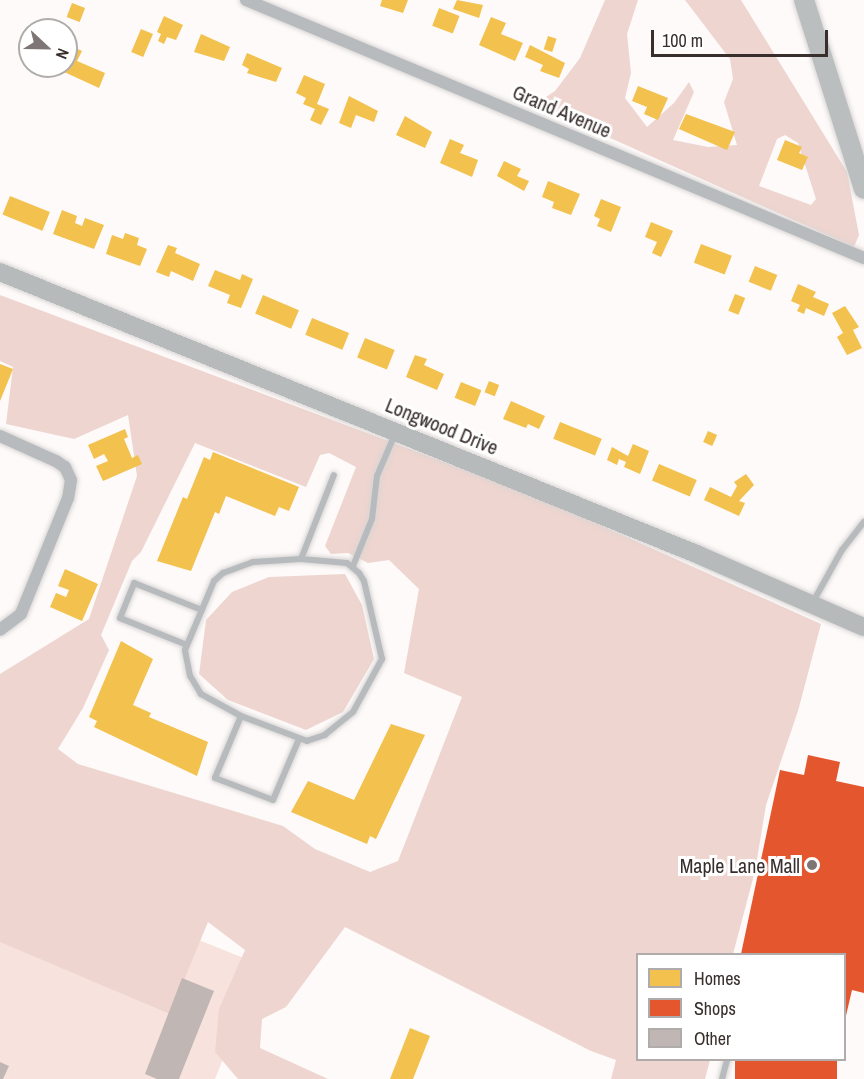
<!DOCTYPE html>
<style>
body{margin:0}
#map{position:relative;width:864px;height:1079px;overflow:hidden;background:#fdfaf9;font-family:"Archivo Narrow",sans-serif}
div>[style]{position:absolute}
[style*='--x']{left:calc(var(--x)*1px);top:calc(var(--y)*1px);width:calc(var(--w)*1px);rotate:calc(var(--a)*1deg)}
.green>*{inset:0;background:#f8e2dd}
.forest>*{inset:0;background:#eed5cf}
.homes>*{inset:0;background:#f2c14e;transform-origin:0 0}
.shops>*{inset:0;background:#e4572e;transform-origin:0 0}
.building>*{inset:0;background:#c0b7b5}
.roads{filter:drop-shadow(0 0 2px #d9d5d5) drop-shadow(0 0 2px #d9d5d5)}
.lane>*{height:6px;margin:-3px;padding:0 3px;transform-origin:3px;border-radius:3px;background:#b7bbbd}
.street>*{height:12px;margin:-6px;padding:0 6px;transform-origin:6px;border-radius:6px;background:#b7bbbd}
.secondary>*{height:18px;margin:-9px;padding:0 9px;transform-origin:9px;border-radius:9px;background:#b6babb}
.primary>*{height:20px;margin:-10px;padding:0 10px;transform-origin:10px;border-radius:10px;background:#babebe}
.dots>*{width:16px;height:16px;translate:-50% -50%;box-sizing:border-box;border:3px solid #fff;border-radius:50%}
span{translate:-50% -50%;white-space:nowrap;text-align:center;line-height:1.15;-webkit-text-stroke:6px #fff;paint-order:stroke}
.street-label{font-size:20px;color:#382f2d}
.poi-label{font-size:20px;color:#382f2d}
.right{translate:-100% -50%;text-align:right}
.legend{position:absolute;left:636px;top:953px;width:210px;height:108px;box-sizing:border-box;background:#fff;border:2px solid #afacab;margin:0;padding:8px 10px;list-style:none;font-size:18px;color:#382f2d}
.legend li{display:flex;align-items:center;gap:12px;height:30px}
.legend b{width:30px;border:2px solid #afacab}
.north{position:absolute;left:18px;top:18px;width:60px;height:60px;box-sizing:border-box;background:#fff;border:2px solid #afacab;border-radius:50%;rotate:112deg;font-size:16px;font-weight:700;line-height:24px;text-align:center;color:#382f2d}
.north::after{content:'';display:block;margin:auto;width:21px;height:27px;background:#7d7674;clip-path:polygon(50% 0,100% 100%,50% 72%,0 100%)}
.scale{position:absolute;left:651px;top:30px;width:177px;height:27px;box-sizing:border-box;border:3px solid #382f2d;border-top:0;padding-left:8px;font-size:18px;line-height:21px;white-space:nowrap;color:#382f2d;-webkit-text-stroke:4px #fff;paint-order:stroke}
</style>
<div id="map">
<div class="green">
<div style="clip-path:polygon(154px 922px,261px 965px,215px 1079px,0 1079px,0 927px)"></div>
</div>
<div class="forest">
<div style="clip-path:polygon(evenodd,605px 0,638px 0,627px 34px,631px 73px,625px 98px,647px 127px,674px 103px,689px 82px,694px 92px,673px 140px,708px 147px,737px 145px,724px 102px,733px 79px,730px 59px,685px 0,741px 0,847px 172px,859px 235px,854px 247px,552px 112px,540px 101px,555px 91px,580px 58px,605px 0,785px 135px,798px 143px,816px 199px,811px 205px,759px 186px,777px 139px,785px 135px)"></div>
<div style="clip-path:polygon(evenodd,0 295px,537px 497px,821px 624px,798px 711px,766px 805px,755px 871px,733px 954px,638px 954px,638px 1060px,710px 1060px,705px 1079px,611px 1079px,616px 1060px,591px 1051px,345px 927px,286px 1007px,262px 1019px,260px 1048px,328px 1079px,238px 1079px,215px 1052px,219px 1009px,245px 950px,208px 922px,170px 1014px,0 942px,0 674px,89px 619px,137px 476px,128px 415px,74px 439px,6px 424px,13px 367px,0 361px,0 295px,195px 443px,306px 487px,320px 455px,329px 453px,356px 467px,325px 546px,331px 554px,348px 553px,368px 563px,389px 560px,419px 589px,404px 673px,462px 697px,398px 861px,370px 872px,315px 849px,283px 826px,78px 764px,58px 749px,83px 708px,109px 650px,101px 635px,132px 561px,141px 552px,195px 443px)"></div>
<div style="clip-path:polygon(345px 574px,362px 605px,374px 659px,343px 712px,306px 730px,228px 700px,199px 674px,206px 620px,232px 592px,269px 577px)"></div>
</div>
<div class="homes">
<div style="clip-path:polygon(382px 0,408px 0,403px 13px,380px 6px)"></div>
<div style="clip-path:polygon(457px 0,483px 5px,479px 18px,453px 9px)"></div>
<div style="left:72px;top:3px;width:14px;height:15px;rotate:21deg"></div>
<div style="left:439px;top:8px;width:22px;height:19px;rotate:21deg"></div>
<div style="clip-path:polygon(164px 16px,183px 25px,176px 40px,167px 37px,164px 44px,158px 41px,161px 34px,157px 32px)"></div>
<div style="clip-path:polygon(491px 17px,506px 23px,501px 34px,523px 43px,515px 61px,479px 45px)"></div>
<div style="left:141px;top:29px;width:13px;height:25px;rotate:23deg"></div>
<div style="clip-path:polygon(201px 34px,230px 47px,224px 61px,194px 52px)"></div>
<div style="left:548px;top:36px;width:9px;height:14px;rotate:18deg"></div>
<div style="clip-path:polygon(530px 45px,565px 63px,559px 78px,540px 71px,543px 65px,525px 57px)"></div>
<div style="clip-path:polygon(73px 47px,82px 51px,77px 61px,105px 73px,99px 88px,62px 71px)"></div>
<div style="clip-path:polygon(247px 53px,282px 68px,276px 82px,247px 73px,249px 69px,242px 65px)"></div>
<div style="clip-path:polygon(304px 75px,325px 84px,317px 104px,329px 109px,321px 125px,310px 120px,315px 109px,303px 104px,306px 98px,296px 93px)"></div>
<div style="clip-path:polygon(638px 86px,668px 98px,658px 120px,644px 114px,647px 107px,632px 101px)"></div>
<div style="clip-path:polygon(349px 96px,378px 111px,374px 122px,356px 115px,351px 128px,339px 123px)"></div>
<div style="clip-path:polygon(686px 114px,735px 132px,727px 150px,679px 129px)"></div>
<div style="clip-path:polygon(405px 116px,432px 132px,425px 148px,396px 135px)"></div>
<div style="clip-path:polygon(450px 139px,464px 145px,460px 153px,478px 160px,472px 177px,440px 163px)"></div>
<div style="clip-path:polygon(785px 140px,802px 147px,799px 153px,808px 157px,802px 170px,777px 160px)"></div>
<div style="clip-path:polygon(504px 161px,521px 169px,517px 176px,529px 181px,524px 191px,497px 176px)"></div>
<div style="clip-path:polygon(548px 181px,580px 194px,571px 215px,552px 208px,554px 202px,542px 197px)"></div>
<div style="left:10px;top:196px;width:43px;height:20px;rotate:22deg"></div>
<div style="clip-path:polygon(601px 199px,621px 207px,611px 232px,597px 226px,600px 219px,594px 216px)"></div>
<div style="clip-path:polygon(62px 210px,77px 216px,75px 223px,82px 226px,85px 218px,104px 225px,94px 249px,53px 234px)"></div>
<div style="clip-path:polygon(651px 222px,673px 231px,661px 257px,652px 253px,657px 242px,645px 237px)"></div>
<div style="clip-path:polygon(125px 233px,139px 238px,137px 245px,147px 249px,140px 266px,106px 254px,112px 235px,123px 239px)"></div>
<div style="left:701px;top:244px;width:33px;height:20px;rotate:21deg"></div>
<div style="clip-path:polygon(168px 245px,177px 248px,175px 253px,200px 264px,193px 281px,171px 271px,169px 277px,156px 272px)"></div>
<div style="left:755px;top:266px;width:24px;height:17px;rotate:22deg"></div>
<div style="clip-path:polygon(215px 270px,240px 280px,242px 274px,253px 279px,241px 308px,227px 303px,230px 295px,208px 286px)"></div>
<div style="clip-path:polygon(798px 284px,816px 292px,813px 297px,829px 304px,824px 316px,806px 308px,804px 314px,797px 311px,800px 305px,791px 301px)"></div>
<div style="left:735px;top:294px;width:11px;height:18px;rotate:22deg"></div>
<div style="left:263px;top:295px;width:39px;height:20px;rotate:23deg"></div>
<div style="clip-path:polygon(845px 306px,859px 327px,853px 330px,862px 348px,847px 355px,837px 337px,843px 333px,832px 313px)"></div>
<div style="left:312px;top:318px;width:40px;height:18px;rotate:22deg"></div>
<div style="left:365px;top:338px;width:32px;height:21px;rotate:22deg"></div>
<div style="clip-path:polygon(415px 355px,427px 359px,424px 365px,444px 374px,437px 390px,406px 377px)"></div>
<div style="clip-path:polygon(0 364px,13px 369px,0 401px)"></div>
<div style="left:489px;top:381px;width:11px;height:12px;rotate:22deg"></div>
<div style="left:461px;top:382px;width:22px;height:17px;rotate:22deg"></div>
<div style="clip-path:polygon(511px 401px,545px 416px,539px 429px,528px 424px,526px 428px,503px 419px)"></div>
<div style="left:560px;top:422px;width:45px;height:18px;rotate:22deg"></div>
<div style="clip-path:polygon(125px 429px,128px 437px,124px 439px,132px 458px,138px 455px,142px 464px,103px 481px,96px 466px,108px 461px,104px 454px,94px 459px,88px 445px)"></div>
<div style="left:708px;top:431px;width:10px;height:12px;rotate:24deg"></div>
<div style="clip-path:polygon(633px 444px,649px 451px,640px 474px,624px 467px,626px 462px,619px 459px,617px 465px,607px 460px,612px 447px,628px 456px)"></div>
<div style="clip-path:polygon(213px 452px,299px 487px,289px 511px,279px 507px,275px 516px,226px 496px,219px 514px,215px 512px,191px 571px,157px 561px,183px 497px,187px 499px,204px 457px,210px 460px)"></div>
<div style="left:659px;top:464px;width:41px;height:18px;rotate:23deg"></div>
<div style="clip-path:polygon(746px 474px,754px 485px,739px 501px,745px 503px,739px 516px,704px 500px,710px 487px,731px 497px,737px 486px,734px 482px)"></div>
<div style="clip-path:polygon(65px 569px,98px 584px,82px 621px,50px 607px,56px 593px,66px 597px,69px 590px,58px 586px)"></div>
<div style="clip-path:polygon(121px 641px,153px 659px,133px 705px,151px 713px,149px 717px,208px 742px,197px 776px,94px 727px,97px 721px,89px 717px)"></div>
<div style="clip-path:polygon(391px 724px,425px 735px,376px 839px,370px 836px,367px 844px,291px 812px,308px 781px,354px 800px)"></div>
<div style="clip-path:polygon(410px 1028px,430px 1036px,413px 1079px,390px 1079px)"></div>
</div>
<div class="shops">
<div style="clip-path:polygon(808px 755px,840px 762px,836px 781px,864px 787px,864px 993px,852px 990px,845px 1020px,844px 954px,741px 954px,780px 770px,804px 775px)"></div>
<div style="left:735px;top:1060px;width:102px;height:19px"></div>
</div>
<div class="building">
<div style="clip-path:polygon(182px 978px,214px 991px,179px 1079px,157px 1079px,145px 1074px)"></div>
<div style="clip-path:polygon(0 1062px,9px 1066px,3px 1079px,0 1079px)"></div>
</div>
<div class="roads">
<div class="lane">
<div style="--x:301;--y:559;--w:46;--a:5"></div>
<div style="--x:347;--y:563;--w:16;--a:40"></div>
<div style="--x:359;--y:573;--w:9;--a:58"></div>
<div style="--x:364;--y:581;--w:80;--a:77"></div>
<div style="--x:382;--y:659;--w:60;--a:118.7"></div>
<div style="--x:353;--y:712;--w:36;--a:141"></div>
<div style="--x:325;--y:735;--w:19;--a:162"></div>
<div style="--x:307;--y:741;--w:71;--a:-159.3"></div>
<div style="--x:241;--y:716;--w:46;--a:-151.2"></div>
<div style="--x:201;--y:694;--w:21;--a:-121"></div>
<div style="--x:190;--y:676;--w:26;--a:-101"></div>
<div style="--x:185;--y:650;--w:75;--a:-67.2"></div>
<div style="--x:214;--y:581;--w:12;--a:-42"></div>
<div style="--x:223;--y:573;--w:32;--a:-20"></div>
<div style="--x:253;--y:562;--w:48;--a:-3.6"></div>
<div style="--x:301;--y:559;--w:90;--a:-68.6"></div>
<div style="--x:353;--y:566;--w:51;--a:-68"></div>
<div style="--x:372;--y:519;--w:43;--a:-83.4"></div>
<div style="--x:377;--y:476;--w:46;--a:-66.8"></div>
<div style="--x:813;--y:602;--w:60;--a:-60.9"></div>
<div style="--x:842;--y:550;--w:36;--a:-52"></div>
<div style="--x:187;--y:645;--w:72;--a:-158.1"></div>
<div style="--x:120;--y:618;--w:38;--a:-68"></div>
<div style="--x:134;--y:583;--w:73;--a:21.7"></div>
<div style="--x:241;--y:716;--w:67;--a:112.8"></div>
<div style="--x:215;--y:778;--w:62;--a:20.8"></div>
<div style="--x:273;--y:800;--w:66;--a:-66.9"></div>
<div style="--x:722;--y:1079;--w:20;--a:-75"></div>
</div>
<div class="street">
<div style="--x:246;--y:0;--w:670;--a:22.66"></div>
<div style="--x:0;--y:436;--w:61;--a:24.1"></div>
<div style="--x:56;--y:461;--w:11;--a:34"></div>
<div style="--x:65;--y:467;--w:14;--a:65"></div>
<div style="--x:71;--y:480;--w:18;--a:99"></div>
<div style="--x:68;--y:498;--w:125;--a:112.1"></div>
<div style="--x:21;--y:614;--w:26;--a:143"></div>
</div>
<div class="secondary">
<div style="--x:0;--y:272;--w:754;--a:22.04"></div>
<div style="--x:699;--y:555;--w:180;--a:23.6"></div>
</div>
<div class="primary">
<div style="--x:804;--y:0;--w:198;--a:72.4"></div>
</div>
</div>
<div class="dots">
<div style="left:812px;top:865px;background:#7d7674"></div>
</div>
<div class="street-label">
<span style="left:562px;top:111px;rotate:23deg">Grand Avenue</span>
<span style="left:442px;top:426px;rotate:22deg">Longwood Drive</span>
</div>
<div class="poi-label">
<span class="right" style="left:800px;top:865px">Maple Lane Mall</span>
</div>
<ul class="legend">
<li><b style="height:16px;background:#f2c14e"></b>Homes</li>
<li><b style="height:16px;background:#e4572e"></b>Shops</li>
<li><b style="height:16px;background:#c0b7b5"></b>Other</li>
</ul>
<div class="north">N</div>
<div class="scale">100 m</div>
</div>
